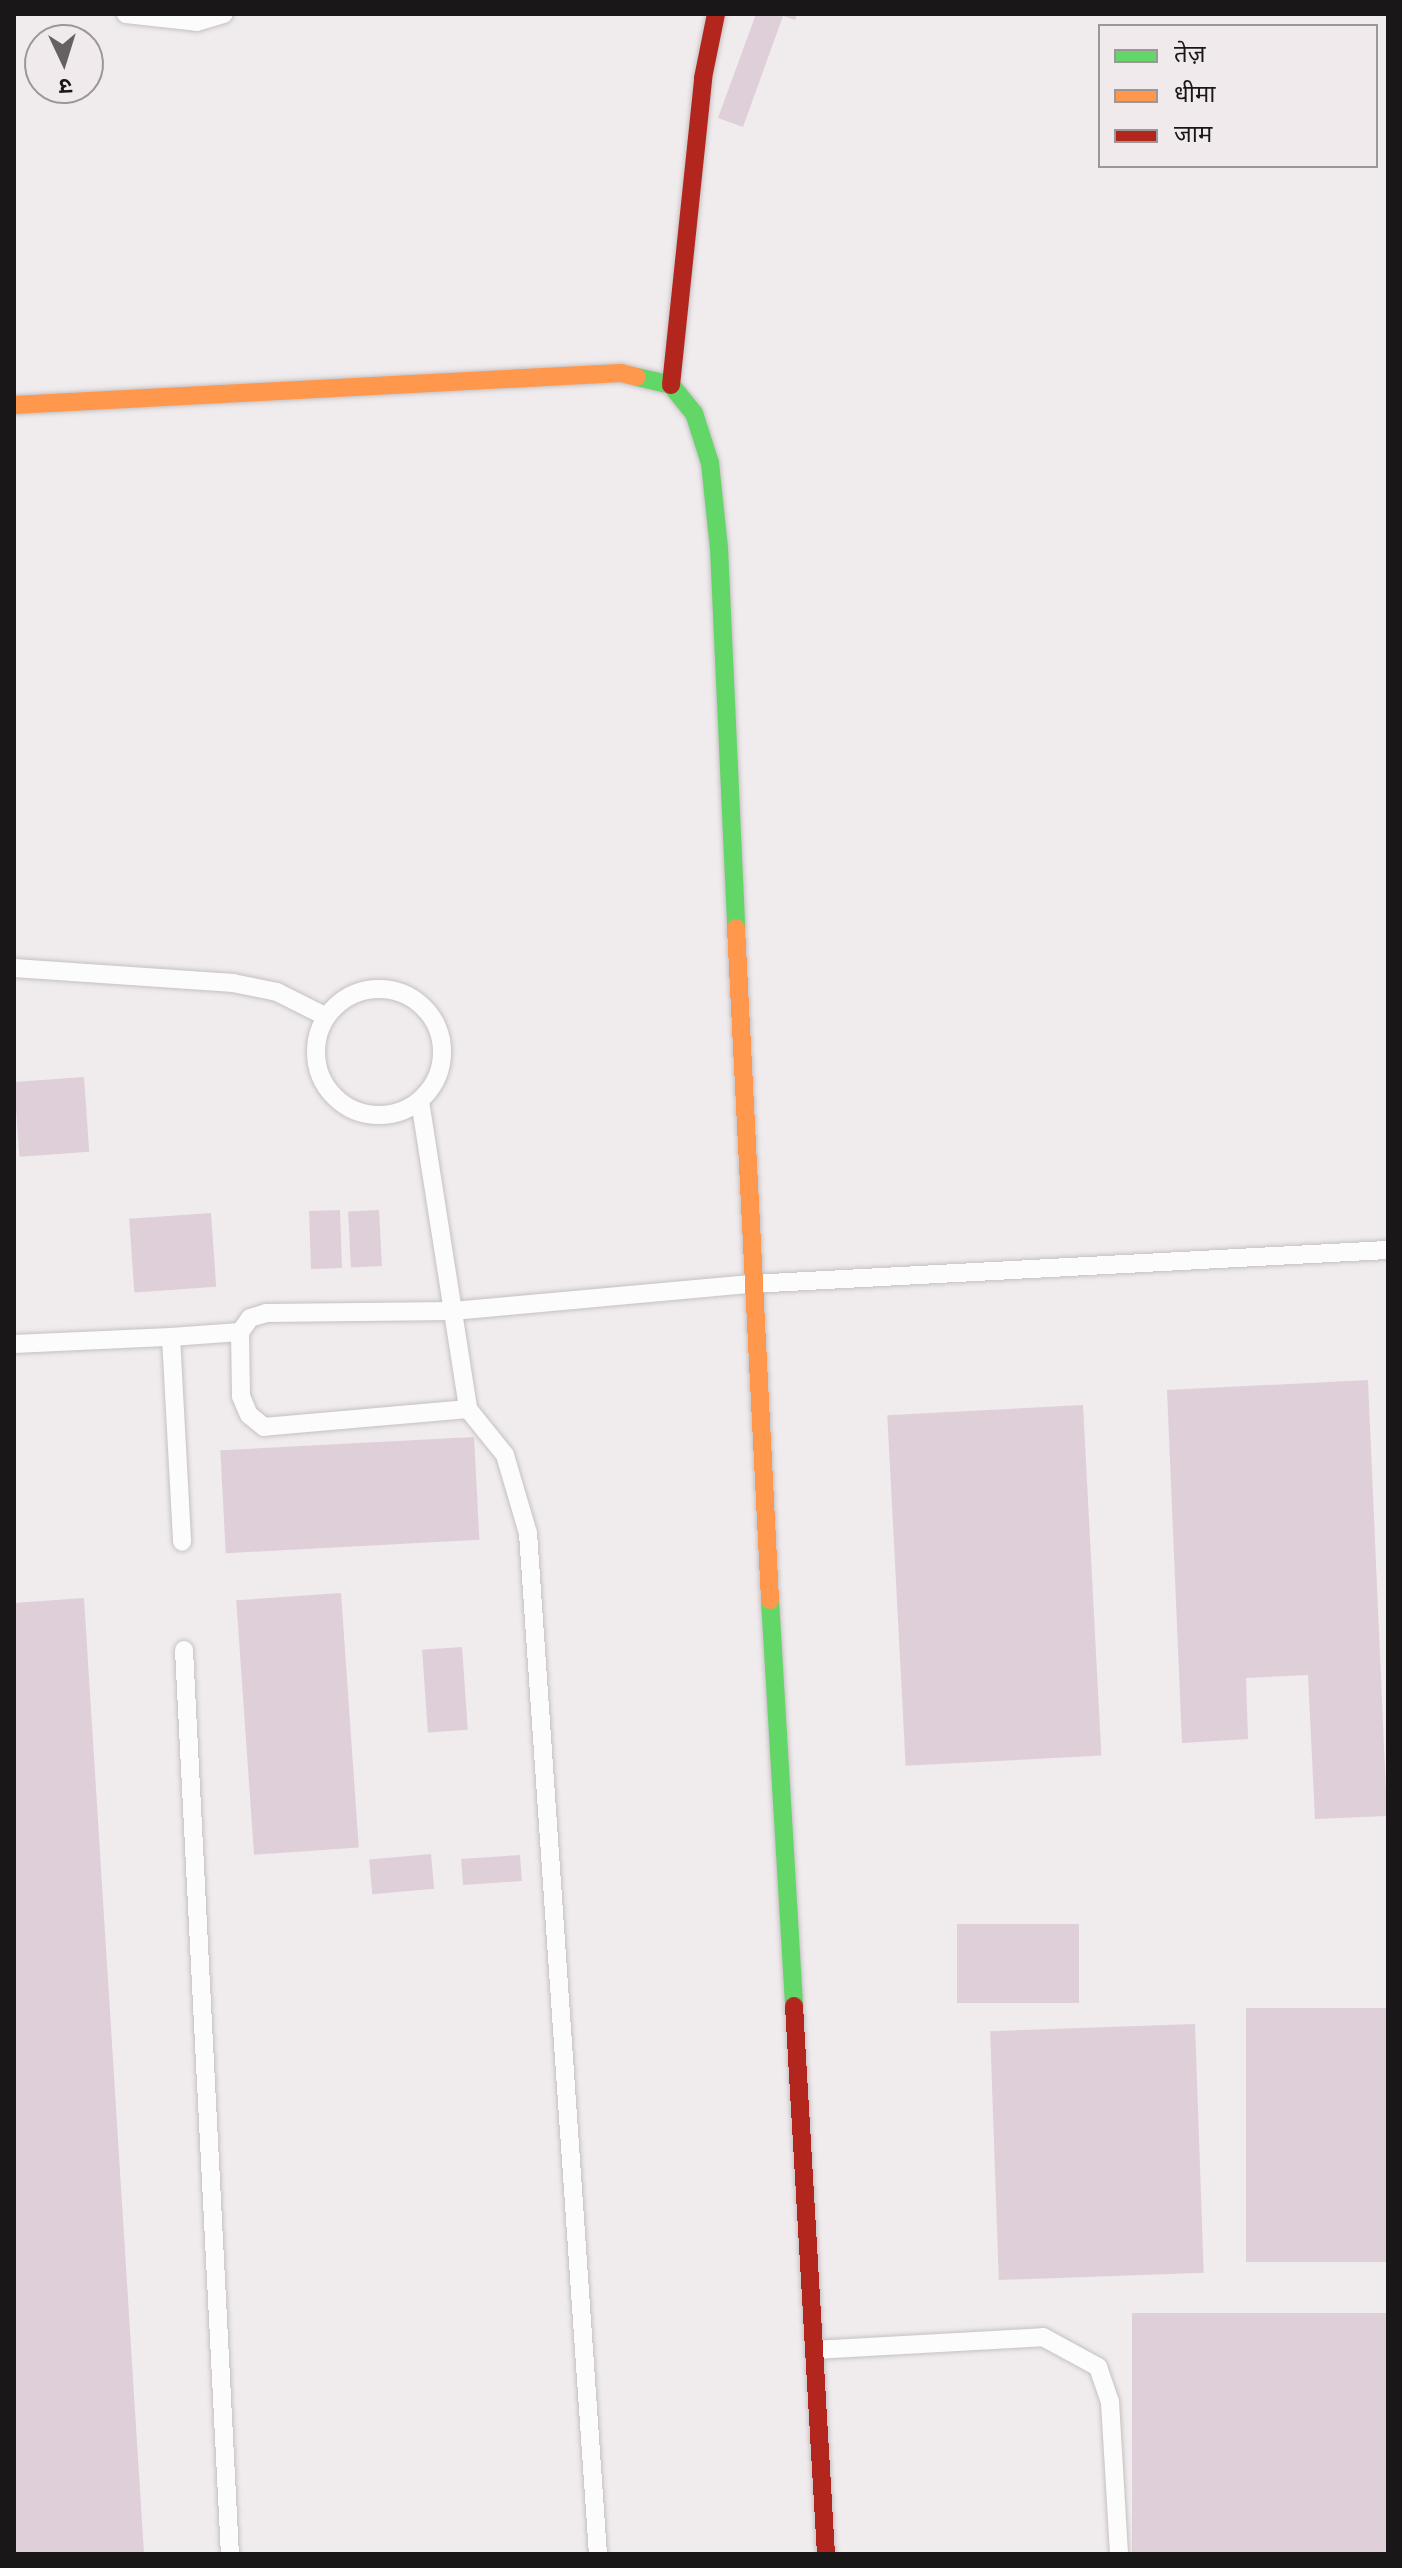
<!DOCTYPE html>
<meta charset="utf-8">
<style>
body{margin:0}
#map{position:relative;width:1402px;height:2568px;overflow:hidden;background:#f0ebed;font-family:"Work Sans","Noto Sans Devanagari",sans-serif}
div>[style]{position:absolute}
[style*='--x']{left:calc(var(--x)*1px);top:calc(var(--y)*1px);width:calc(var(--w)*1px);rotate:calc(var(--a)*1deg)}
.building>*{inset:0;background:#dfcfd8;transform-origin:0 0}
.roads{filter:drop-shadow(0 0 2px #c5c1c3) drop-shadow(0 0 2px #c5c1c3)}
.lane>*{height:18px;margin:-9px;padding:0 9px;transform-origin:9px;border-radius:9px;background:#fdfcfc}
.lane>.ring{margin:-9px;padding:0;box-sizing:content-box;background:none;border:18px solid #fdfcfc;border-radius:50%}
.fast>*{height:18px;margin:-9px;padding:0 9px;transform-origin:9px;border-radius:9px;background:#63d668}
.slow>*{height:18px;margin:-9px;padding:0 9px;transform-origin:9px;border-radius:9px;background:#ff974d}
.jam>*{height:18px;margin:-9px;padding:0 9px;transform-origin:9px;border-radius:9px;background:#b3261e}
span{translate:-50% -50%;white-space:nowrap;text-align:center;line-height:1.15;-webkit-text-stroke:8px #f1eaed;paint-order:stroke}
.frame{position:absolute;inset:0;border:16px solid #1a1718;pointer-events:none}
.legend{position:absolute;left:1098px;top:24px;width:280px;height:144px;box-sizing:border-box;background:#f1eaed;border:2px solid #9b9698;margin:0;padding:10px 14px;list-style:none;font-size:24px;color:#1a1718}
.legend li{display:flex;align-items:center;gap:16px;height:40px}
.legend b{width:40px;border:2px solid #9b9698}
.north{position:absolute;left:24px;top:24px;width:80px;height:80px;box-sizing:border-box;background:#f1eaed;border:2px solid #9b9698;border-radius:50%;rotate:176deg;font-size:22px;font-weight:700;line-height:32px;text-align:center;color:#1a1718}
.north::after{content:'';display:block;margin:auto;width:28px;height:36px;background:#656163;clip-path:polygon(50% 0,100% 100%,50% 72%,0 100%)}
</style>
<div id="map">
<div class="building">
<div style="clip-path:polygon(756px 14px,797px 14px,795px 20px,783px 16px,743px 127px,718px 118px)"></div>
<div style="left:84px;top:1077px;width:75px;height:70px;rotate:86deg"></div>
<div style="left:340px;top:1210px;width:58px;height:31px;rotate:88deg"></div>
<div style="left:379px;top:1210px;width:56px;height:31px;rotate:87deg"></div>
<div style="left:211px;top:1213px;width:74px;height:82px;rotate:86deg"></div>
<div style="clip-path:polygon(1368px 1380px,1387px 1816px,1315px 1819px,1308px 1675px,1246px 1678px,1248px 1739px,1182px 1743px,1167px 1390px)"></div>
<div style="left:1083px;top:1405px;width:351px;height:196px;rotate:87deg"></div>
<div style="left:474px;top:1437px;width:103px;height:254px;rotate:87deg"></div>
<div style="left:341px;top:1593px;width:255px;height:105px;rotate:86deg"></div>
<div style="clip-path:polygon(84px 1598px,144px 2554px,14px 2554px,14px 1603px)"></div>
<div style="left:462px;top:1647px;width:83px;height:40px;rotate:86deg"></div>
<div style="left:431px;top:1854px;width:35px;height:62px;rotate:85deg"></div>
<div style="left:520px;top:1855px;width:26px;height:59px;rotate:86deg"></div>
<div style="left:1079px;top:1924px;width:79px;height:122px;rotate:90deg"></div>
<div style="left:1388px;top:2008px;width:254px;height:142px;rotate:90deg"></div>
<div style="left:1195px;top:2024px;width:249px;height:205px;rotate:88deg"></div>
<div style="left:1388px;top:2313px;width:241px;height:256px;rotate:90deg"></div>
</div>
<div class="roads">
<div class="lane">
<div style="--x:126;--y:14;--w:71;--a:6.4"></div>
<div style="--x:197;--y:22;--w:28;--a:-17"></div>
<div style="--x:14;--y:968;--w:220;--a:3.9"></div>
<div style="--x:233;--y:983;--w:45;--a:11.6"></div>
<div style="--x:277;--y:992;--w:54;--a:26.6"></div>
<div class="ring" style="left:316px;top:989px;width:108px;height:108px"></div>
<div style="--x:420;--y:1101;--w:312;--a:81.1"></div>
<div style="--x:468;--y:1409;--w:59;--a:51.2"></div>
<div style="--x:505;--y:1455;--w:81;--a:73.6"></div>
<div style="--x:528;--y:1533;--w:1023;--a:86.08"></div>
<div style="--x:171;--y:1337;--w:69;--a:-4.1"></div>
<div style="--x:14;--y:1344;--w:157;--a:-2.6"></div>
<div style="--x:171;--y:1337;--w:205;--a:86.9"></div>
<div style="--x:468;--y:1409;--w:205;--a:175"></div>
<div style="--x:264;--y:1427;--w:19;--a:-141"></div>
<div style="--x:249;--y:1415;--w:21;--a:-113"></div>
<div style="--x:241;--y:1396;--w:64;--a:-90.9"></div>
<div style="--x:240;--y:1332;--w:17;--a:-54"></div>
<div style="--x:250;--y:1318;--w:17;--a:-17"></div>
<div style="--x:266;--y:1313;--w:187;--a:-0.6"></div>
<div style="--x:453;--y:1311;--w:299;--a:-5.2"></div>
<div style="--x:751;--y:1284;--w:638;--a:-3.06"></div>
<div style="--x:184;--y:1650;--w:905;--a:87.09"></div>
<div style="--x:814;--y:2350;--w:229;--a:-3.2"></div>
<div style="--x:1043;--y:2337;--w:63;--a:28.6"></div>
<div style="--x:1098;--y:2367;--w:37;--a:71"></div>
<div style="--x:1110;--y:2402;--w:152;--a:86.6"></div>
</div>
<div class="fast">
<div style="--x:637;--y:377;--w:35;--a:13"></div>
<div style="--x:671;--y:385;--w:36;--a:51"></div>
<div style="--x:694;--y:413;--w:52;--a:72.3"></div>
<div style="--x:710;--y:463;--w:85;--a:84"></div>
<div style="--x:719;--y:548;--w:380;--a:87.4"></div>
<div style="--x:770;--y:1600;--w:407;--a:86.6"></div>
</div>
<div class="slow">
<div style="--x:14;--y:405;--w:608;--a:-3.02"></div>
<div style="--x:621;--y:373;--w:16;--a:14"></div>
<div style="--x:736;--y:928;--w:673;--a:87.1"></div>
</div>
<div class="jam">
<div style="--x:671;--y:385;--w:309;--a:-84"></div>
<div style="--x:703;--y:78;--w:65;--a:-78.5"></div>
<div style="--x:794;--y:2006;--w:549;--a:86.66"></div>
</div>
</div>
<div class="frame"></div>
<ul class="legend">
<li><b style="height:10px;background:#63d668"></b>तेज़</li>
<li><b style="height:10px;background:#ff974d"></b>धीमा</li>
<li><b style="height:10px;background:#b3261e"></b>जाम</li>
</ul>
<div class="north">उ</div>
</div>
